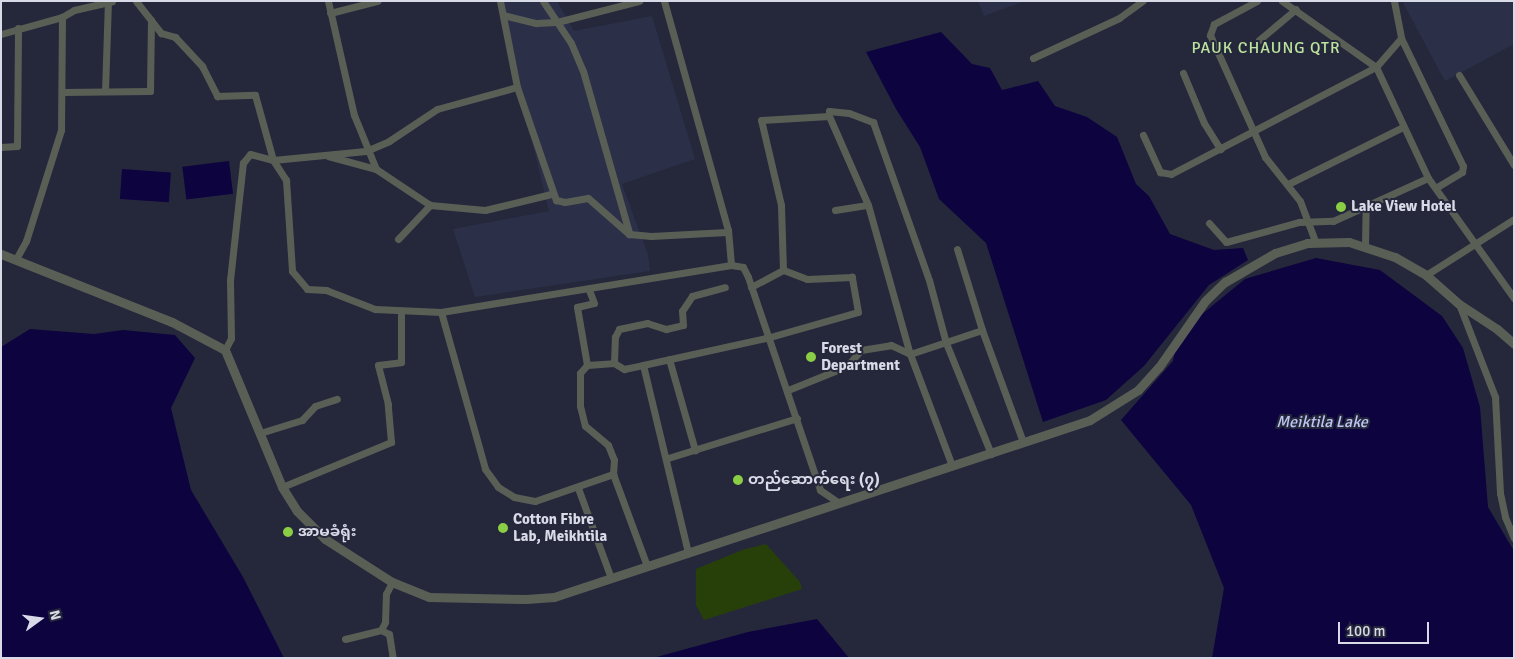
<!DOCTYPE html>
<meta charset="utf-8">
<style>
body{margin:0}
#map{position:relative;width:1515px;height:659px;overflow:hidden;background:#25283b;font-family:Signika,"Noto Sans Myanmar",sans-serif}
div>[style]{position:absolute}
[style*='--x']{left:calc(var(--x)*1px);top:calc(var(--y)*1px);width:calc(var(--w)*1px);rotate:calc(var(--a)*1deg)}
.built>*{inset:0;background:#2b2f48}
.green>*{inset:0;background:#27400a}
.water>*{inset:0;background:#0d033f;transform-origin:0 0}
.minor>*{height:7px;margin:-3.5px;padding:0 3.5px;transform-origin:3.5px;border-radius:3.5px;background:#5a5f56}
.tertiary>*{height:9px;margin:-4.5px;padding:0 4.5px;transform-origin:4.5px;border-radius:4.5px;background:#5a5f56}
.dots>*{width:14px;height:14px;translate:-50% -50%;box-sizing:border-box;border:2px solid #25283b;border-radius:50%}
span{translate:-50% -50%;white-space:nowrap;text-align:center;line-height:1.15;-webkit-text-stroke:4px #25283b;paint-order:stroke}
.poi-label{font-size:15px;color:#d8dae7;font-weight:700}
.left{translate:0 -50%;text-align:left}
.neighbourhood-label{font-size:16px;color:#bde49f;letter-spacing:1px}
.water-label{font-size:16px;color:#bdc5f2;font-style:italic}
.frame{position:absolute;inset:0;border:2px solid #d8dae7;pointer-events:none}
.north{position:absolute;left:15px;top:594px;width:50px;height:50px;-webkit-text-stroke:4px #25283b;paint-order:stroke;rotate:76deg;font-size:14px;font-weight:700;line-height:20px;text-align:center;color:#d8dae7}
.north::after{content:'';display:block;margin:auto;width:18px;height:22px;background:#d8dae7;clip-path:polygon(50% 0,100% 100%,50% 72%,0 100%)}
.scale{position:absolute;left:1338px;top:622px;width:91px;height:22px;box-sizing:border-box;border:2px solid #d8dae7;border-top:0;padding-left:6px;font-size:15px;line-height:18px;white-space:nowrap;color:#d8dae7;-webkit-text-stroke:4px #25283b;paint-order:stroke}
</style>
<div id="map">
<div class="built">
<div style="clip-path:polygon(498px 1px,557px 1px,574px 31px,652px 16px,695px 159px,622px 184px,648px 255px,650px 271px,475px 297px,453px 229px,549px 211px)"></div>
<div style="clip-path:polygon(978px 1px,1025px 1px,984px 16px)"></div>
<div style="clip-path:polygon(1402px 1px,1514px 1px,1514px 44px,1445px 81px)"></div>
</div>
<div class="green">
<div style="clip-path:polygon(766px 544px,800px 582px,802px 589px,704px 620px,696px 605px,696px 569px,742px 550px)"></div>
</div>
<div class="water">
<div style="clip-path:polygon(941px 32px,972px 64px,990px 68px,1002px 90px,1038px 81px,1055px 106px,1087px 117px,1117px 137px,1136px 184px,1149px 196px,1170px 234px,1214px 250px,1243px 248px,1248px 260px,1209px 285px,1144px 366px,1106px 400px,1043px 422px,986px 243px,939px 199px,920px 147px,896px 109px,866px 52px)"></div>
<div style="left:229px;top:161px;width:33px;height:47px;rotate:83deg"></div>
<div style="left:122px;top:169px;width:49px;height:30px;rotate:4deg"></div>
<div style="clip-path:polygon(1316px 258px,1380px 270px,1442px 316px,1463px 348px,1480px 407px,1488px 507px,1514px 551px,1514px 658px,1212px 658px,1224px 588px,1191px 505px,1121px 420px,1173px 361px,1176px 346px,1196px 319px,1245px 279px)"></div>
<div style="clip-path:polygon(30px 329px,94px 334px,123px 330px,175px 335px,195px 358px,171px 408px,191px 490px,243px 577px,284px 658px,1px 658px,1px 347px)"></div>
<div style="clip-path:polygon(817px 619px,849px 658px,653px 658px,748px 632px)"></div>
</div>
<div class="minor">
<div style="--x:136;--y:1;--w:41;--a:52"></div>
<div style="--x:161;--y:33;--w:15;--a:16"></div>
<div style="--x:175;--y:37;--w:40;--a:47"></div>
<div style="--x:202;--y:66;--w:34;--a:63"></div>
<div style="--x:217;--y:96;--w:38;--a:-2"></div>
<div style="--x:255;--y:95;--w:67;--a:74.5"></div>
<div style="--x:273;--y:160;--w:24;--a:57"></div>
<div style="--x:286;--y:180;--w:91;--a:86.2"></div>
<div style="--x:292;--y:271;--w:23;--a:50"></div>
<div style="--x:307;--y:289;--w:19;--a:3"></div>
<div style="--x:326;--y:290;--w:53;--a:21.2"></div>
<div style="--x:375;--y:309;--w:66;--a:2.6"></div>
<div style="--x:441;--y:312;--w:294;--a:-9.2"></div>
<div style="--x:328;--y:1;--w:117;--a:77.2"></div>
<div style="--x:354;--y:115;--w:58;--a:67.8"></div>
<div style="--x:500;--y:1;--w:88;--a:78.8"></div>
<div style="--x:517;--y:87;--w:120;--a:71"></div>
<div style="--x:556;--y:200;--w:9;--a:13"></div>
<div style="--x:565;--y:202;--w:23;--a:-10"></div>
<div style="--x:588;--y:198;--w:55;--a:41.3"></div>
<div style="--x:629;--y:234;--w:22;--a:5"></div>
<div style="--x:651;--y:236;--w:76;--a:-3"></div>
<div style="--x:543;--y:1;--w:50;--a:56.3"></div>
<div style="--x:571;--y:43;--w:30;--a:67"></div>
<div style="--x:583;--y:71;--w:168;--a:74.1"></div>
<div style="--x:664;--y:1;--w:238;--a:74.4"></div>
<div style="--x:728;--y:230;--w:35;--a:85"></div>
<div style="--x:731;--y:265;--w:12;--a:9"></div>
<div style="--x:743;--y:267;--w:11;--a:63"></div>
<div style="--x:748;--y:277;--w:225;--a:71.3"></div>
<div style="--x:820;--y:490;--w:22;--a:34"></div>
<div style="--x:1257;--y:1;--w:49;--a:151.9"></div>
<div style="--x:1214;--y:24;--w:12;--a:110"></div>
<div style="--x:1210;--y:35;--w:134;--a:65.7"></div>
<div style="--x:1265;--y:157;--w:56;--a:51.5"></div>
<div style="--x:1300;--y:201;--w:43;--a:69.4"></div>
<div style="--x:1282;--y:1;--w:115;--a:35.1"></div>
<div style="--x:1376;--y:67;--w:123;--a:64.9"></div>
<div style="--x:1428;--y:178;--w:148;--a:54.4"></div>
<div style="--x:1394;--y:1;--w:38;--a:79"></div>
<div style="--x:330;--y:13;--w:49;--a:-14.3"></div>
<div style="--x:503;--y:15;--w:34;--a:14"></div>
<div style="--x:536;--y:23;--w:21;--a:-3"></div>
<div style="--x:557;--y:22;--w:85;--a:-14.4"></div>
<div style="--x:1;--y:34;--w:63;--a:-15.6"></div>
<div style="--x:62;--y:17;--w:14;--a:-30"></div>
<div style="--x:74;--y:10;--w:39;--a:-13"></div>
<div style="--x:1259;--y:40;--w:48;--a:-40"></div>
<div style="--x:1033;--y:58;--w:95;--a:-24.9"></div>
<div style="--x:1119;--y:18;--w:29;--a:-36"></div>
<div style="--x:1183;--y:73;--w:54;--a:67.2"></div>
<div style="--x:1204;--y:123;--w:31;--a:58"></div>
<div style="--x:1459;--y:75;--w:105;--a:58.6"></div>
<div style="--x:105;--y:91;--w:89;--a:-88.1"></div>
<div style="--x:62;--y:92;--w:88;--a:-0.7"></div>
<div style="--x:150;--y:91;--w:71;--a:-89.2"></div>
<div style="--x:829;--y:116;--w:97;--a:66.3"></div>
<div style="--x:868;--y:205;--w:155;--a:74.3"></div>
<div style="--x:910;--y:354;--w:120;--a:69.4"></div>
<div style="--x:1143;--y:135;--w:41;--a:65.3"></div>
<div style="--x:1160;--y:172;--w:11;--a:10"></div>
<div style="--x:1171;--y:174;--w:231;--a:-27.6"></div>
<div style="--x:1376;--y:67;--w:38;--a:-49"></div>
<div style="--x:1401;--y:38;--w:142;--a:64.2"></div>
<div style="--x:1463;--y:166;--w:6;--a:99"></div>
<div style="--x:1462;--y:172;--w:31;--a:149"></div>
<div style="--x:1;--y:147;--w:16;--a:-4"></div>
<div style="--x:17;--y:146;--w:118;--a:-89.5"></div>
<div style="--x:328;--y:156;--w:50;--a:15.2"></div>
<div style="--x:376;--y:169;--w:65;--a:33.7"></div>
<div style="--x:430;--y:205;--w:55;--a:5.2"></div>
<div style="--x:485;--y:210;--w:68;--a:-13.6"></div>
<div style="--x:1288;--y:184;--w:128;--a:-26.4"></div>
<div style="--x:835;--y:210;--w:33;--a:-9"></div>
<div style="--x:1209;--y:223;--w:25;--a:48"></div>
<div style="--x:1226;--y:242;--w:76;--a:-15.3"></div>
<div style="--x:1299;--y:222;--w:34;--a:-2"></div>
<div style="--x:1333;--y:221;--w:104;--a:-24.4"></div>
<div style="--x:398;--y:239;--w:47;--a:-46.7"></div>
<div style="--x:1365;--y:246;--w:39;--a:-89"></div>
<div style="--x:957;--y:249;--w:85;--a:72.8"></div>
<div style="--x:982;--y:330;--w:119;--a:69.9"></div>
<div style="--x:16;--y:259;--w:21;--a:-61"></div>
<div style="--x:26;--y:241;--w:116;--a:-72.5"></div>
<div style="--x:61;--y:130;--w:113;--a:-89.5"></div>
<div style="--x:1426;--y:275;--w:104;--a:-32.5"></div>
<div style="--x:751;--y:287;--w:36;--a:-28"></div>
<div style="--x:783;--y:270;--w:65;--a:-91.8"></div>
<div style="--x:781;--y:205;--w:87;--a:-103.2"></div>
<div style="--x:761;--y:120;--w:68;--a:-3.4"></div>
<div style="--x:829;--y:116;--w:5;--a:-90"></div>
<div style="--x:829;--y:111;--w:20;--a:6"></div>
<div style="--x:849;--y:113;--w:26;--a:21"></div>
<div style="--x:873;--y:122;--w:168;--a:70.5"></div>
<div style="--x:929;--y:280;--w:65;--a:74.9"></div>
<div style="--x:946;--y:343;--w:120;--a:67.9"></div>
<div style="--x:1459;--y:304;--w:100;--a:68.8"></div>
<div style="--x:1495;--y:397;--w:96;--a:87"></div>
<div style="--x:1500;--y:493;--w:25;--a:78"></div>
<div style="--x:1505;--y:517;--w:23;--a:67"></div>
<div style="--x:441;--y:312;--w:163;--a:74.3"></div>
<div style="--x:485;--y:469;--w:22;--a:54"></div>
<div style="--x:498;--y:487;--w:19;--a:32"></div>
<div style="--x:514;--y:497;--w:21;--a:11"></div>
<div style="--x:535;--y:501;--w:83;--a:-19.1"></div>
<div style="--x:225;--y:350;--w:13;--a:-63"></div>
<div style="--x:231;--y:338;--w:58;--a:-91"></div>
<div style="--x:230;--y:280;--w:118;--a:-83.7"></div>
<div style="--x:243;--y:163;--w:11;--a:-52"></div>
<div style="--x:250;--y:154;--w:24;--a:15"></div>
<div style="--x:273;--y:160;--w:93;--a:-5.5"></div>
<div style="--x:366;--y:151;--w:25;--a:-23"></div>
<div style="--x:389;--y:141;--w:58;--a:-33.7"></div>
<div style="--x:437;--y:109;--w:83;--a:-15.4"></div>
<div style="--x:669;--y:359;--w:95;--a:74.1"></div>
<div style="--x:614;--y:363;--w:12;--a:31"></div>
<div style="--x:624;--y:369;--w:19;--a:-12"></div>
<div style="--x:643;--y:365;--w:192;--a:76.5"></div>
<div style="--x:587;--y:365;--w:59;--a:-99.8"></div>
<div style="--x:577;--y:307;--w:17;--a:-13"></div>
<div style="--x:594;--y:303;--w:14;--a:-111"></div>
<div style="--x:643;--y:365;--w:130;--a:-12.4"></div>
<div style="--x:770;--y:337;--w:91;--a:-15.9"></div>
<div style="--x:858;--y:312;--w:36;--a:-100"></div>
<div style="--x:852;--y:277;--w:45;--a:177.5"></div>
<div style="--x:807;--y:279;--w:26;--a:-159"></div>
<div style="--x:788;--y:390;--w:64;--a:-22.1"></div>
<div style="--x:847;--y:366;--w:21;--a:-49"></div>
<div style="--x:861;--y:350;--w:30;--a:-9"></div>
<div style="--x:891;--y:345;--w:21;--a:25"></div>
<div style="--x:910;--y:354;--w:76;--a:-18.4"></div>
<div style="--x:260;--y:433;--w:44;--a:-17.2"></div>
<div style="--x:302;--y:420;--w:19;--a:-47"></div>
<div style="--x:315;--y:406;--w:23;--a:-18"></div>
<div style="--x:668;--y:458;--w:135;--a:-17.2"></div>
<div style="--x:282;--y:487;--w:118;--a:-22.4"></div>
<div style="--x:391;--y:442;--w:38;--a:-95"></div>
<div style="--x:388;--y:404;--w:40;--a:-104.4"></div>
<div style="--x:378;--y:365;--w:23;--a:-7"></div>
<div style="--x:401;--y:362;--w:51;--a:-90"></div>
<div style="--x:578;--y:488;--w:96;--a:69.9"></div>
<div style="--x:647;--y:566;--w:98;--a:-110.3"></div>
<div style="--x:613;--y:474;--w:14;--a:-86"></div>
<div style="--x:614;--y:460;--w:16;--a:-112"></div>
<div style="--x:608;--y:445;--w:30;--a:-140"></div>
<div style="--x:585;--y:426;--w:21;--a:-104"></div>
<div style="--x:580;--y:406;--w:33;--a:-90"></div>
<div style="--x:580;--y:373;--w:11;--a:-49"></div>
<div style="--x:587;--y:365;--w:27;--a:-4"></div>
<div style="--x:614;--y:363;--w:26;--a:-88"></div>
<div style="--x:615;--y:337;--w:9;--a:-63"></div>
<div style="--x:619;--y:329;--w:29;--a:-12"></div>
<div style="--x:647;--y:323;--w:20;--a:18"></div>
<div style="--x:666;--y:329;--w:17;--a:-13"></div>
<div style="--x:683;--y:325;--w:14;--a:-94"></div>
<div style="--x:682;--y:311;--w:18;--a:-56"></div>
<div style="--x:692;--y:296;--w:34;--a:-15"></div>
<div style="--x:381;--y:630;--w:9;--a:27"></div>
<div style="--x:389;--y:634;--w:24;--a:81"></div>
<div style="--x:345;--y:639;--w:37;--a:-14"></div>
<div style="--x:381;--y:630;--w:9;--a:-63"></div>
<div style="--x:385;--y:622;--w:28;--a:-88"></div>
<div style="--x:386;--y:594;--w:13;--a:-63"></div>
</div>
<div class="tertiary">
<div style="--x:1;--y:254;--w:184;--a:21.7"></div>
<div style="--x:172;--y:322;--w:60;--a:27.8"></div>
<div style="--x:225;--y:350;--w:148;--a:67.4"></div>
<div style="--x:282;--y:487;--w:28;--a:58"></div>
<div style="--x:297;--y:511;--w:40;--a:45"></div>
<div style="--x:325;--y:539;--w:80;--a:32.7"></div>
<div style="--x:392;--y:582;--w:40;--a:22"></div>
<div style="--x:429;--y:597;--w:97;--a:1.2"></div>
<div style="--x:526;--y:599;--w:28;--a:-4"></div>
<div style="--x:554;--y:597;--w:564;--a:-18.27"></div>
<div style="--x:1090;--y:420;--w:57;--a:-32"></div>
<div style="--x:1138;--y:390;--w:31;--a:-48"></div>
<div style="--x:1159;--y:367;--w:80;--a:-55.1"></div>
<div style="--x:1205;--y:301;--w:28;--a:-44"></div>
<div style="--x:1225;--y:282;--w:58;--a:-30.1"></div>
<div style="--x:1275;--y:253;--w:34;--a:-17"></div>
<div style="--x:1307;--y:243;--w:42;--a:-1.4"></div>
<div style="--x:1349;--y:242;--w:48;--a:18.1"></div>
<div style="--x:1395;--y:257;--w:36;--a:30"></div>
<div style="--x:1426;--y:275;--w:44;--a:41.3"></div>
<div style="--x:1459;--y:304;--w:45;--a:33.3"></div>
<div style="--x:1497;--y:329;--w:23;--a:41"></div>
</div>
<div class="dots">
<div style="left:1341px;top:207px;background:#8bce46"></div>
<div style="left:811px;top:357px;background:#8bce46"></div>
<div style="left:738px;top:480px;background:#8bce46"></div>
<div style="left:503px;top:528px;background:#8bce46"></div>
<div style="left:288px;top:532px;background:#8bce46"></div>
</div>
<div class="poi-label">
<span class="left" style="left:1351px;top:207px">Lake View Hotel</span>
<span class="left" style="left:821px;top:357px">Forest<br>Department</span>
<span class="left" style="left:748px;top:480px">တည်ဆောက်ရေး (၇)</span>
<span class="left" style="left:513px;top:528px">Cotton Fibre<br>Lab, Meikhtila</span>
<span class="left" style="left:298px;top:532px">အာမခံရုံး</span>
</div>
<div class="neighbourhood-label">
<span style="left:1266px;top:48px">PAUK CHAUNG QTR</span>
</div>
<div class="water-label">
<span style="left:1322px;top:422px">Meiktila Lake</span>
</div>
<div class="frame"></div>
<div class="north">N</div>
<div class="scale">100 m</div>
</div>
